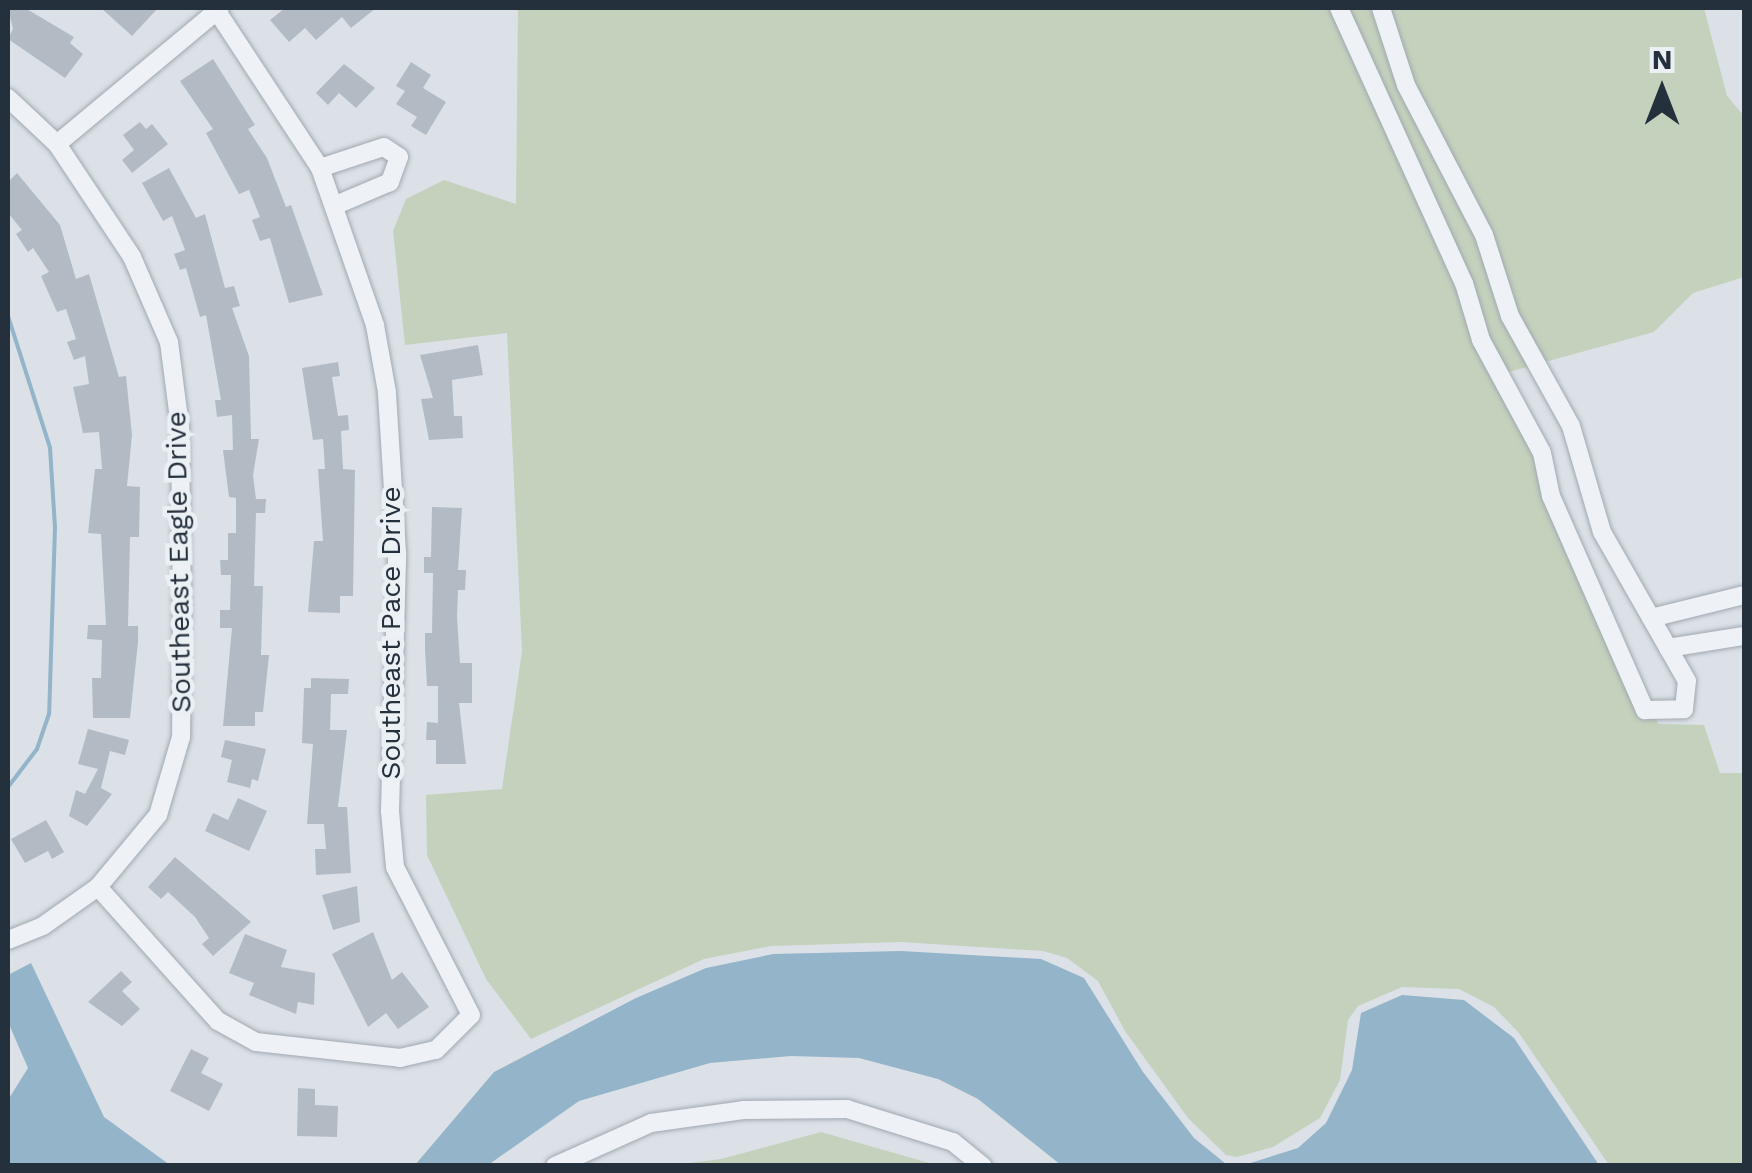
<!DOCTYPE html>
<style>
body{margin:0}
#map{position:relative;width:1752px;height:1173px;overflow:hidden;background:#dbe1e7;font-family:"Work Sans",sans-serif}
div>[style]{position:absolute}
[style*='--x']{left:calc(var(--x)*1px);top:calc(var(--y)*1px);width:calc(var(--w)*1px);rotate:calc(var(--a)*1deg)}
.green>*{inset:0;background:#c4d1bc}
.water>*{inset:0;background:#93b4c9}
.stream>*{height:4px;margin:-2px;padding:0 2px;transform-origin:2px;border-radius:2px;background:#93b4c9}
.building>*{inset:0;background:#b2bbc4}
.roads{filter:drop-shadow(0 0 2px #a1a8b1) drop-shadow(0 0 2px #a1a8b1)}
.minor>*{height:18px;margin:-9px;padding:0 9px;transform-origin:9px;border-radius:9px;background:#eef1f5}
span{translate:-50% -50%;white-space:nowrap;text-align:center;line-height:1.15;-webkit-text-stroke:9px #eaf0f4;paint-order:stroke}
.street-label{font-size:28px;color:#25303d}
.frame{position:absolute;inset:0;border:10px solid #25303d;pointer-events:none}
.north{position:absolute;left:1612px;top:40px;width:100px;height:100px;-webkit-text-stroke:8px #eaf0f4;paint-order:stroke;rotate:0deg;font-size:28px;font-weight:700;line-height:40px;text-align:center;color:#25303d}
.north::after{content:'';display:block;margin:auto;width:35px;height:45px;background:#25303d;clip-path:polygon(50% 0,100% 100%,50% 72%,0 100%)}
</style>
<div id="map">
<div class="green">
<div style="clip-path:polygon(518px 8px,1704px 8px,1727px 96px,1744px 116px,1744px 277px,1693px 293px,1654px 332px,1498px 375px,1618px 651px,1659px 724px,1704px 725px,1720px 773px,1744px 773px,1744px 1165px,1609px 1165px,1519px 1033px,1494px 1007px,1459px 989px,1402px 987px,1358px 1006px,1348px 1020px,1340px 1080px,1320px 1118px,1273px 1147px,1237px 1157px,1226px 1155px,1188px 1118px,1125px 1031px,1098px 981px,1067px 958px,1043px 951px,901px 942px,771px 946px,704px 959px,531px 1039px,486px 979px,427px 855px,426px 795px,502px 789px,522px 651px,507px 333px,405px 345px,393px 231px,406px 199px,444px 180px,516px 204px)"></div>
<div style="clip-path:polygon(821px 1132px,936px 1165px,674px 1165px,721px 1159px)"></div>
</div>
<div class="water">
<div style="clip-path:polygon(901px 951px,1041px 959px,1084px 978px,1143px 1072px,1194px 1138px,1226px 1164px,1244px 1165px,1298px 1148px,1326px 1123px,1352px 1070px,1361px 1013px,1402px 995px,1464px 1000px,1514px 1038px,1599px 1165px,1061px 1165px,978px 1099px,938px 1079px,859px 1058px,791px 1056px,710px 1063px,579px 1101px,488px 1165px,415px 1165px,494px 1072px,636px 998px,706px 968px,773px 954px)"></div>
<div style="clip-path:polygon(31px 963px,104px 1117px,170px 1165px,8px 1165px,8px 1100px,28px 1068px,8px 1022px,8px 975px)"></div>
</div>
<div class="stream">
<div style="--x:8;--y:316;--w:139;--a:72.3"></div>
<div style="--x:50;--y:448;--w:79;--a:86.4"></div>
<div style="--x:55;--y:527;--w:187;--a:91.8"></div>
<div style="--x:49;--y:714;--w:37;--a:109"></div>
<div style="--x:37;--y:749;--w:48;--a:127.3"></div>
</div>
<div class="building">
<div style="clip-path:polygon(8px 8px,25px 8px,74px 37px,70px 43px,83px 54px,65px 78px,8px 39px,13px 29px)"></div>
<div style="clip-path:polygon(101px 8px,158px 8px,132px 36px)"></div>
<div style="clip-path:polygon(285px 8px,376px 8px,351px 28px,342px 17px,316px 40px,305px 28px,289px 42px,270px 20px)"></div>
<div style="clip-path:polygon(213px 59px,255px 125px,248px 129px,267px 158px,286px 207px,291px 205px,323px 295px,289px 303px,270px 238px,260px 241px,252px 220px,260px 217px,249px 190px,239px 194px,206px 133px,213px 129px,180px 81px)"></div>
<div style="clip-path:polygon(411px 62px,431px 75px,423px 88px,446px 102px,426px 135px,411px 126px,417px 117px,396px 104px,405px 91px,396px 86px)"></div>
<div style="clip-path:polygon(344px 64px,375px 88px,356px 108px,339px 93px,328px 105px,316px 93px)"></div>
<div style="clip-path:polygon(140px 122px,146px 129px,152px 124px,168px 144px,132px 173px,122px 160px,134px 150px,123px 135px)"></div>
<div style="clip-path:polygon(169px 168px,196px 218px,205px 214px,225px 288px,234px 286px,240px 306px,232px 308px,249px 356px,251px 439px,259px 439px,253px 475px,256px 499px,266px 499px,265px 513px,256px 513px,254px 586px,263px 586px,261px 655px,269px 655px,263px 712px,255px 712px,255px 726px,223px 726px,232px 628px,220px 628px,220px 610px,230px 610px,231px 575px,221px 575px,220px 560px,228px 560px,228px 533px,236px 533px,236px 498px,229px 497px,223px 450px,233px 450px,232px 415px,217px 417px,215px 400px,221px 400px,206px 315px,200px 317px,186px 268px,180px 270px,174px 254px,185px 250px,172px 216px,163px 221px,142px 183px)"></div>
<div style="clip-path:polygon(17px 173px,60px 225px,76px 279px,89px 274px,119px 377px,126px 376px,132px 435px,127px 486px,140px 487px,139px 537px,130px 537px,128px 626px,138px 626px,138px 642px,130px 718px,93px 718px,92px 678px,101px 678px,102px 640px,87px 639px,88px 625px,106px 625px,101px 534px,88px 533px,95px 469px,102px 469px,99px 432px,83px 433px,73px 387px,89px 384px,85px 356px,74px 360px,67px 342px,76px 339px,66px 309px,57px 312px,41px 276px,49px 272px,33px 248px,28px 252px,16px 234px,22px 230px,8px 213px,8px 182px)"></div>
<div style="clip-path:polygon(478px 345px,483px 375px,452px 380px,454px 416px,462px 416px,463px 438px,429px 440px,421px 399px,433px 398px,420px 355px)"></div>
<div style="clip-path:polygon(338px 362px,340px 376px,332px 377px,338px 416px,348px 415px,349px 430px,341px 431px,343px 469px,355px 470px,353px 596px,340px 596px,340px 613px,308px 612px,314px 541px,323px 541px,318px 469px,325px 469px,323px 439px,313px 440px,302px 368px)"></div>
<div style="clip-path:polygon(432px 507px,462px 508px,458px 570px,466px 570px,465px 590px,458px 590px,457px 617px,460px 663px,472px 663px,472px 703px,459px 703px,466px 764px,436px 764px,436px 740px,426px 740px,427px 722px,438px 723px,438px 686px,427px 686px,425px 650px,425px 633px,432px 633px,433px 573px,424px 573px,424px 557px,431px 557px)"></div>
<div style="clip-path:polygon(311px 678px,349px 679px,348px 694px,331px 694px,330px 730px,347px 730px,338px 807px,347px 807px,351px 873px,316px 875px,315px 849px,326px 849px,324px 824px,307px 824px,313px 744px,302px 743px,304px 688px,311px 688px)"></div>
<div style="clip-path:polygon(88px 729px,129px 740px,125px 755px,110px 751px,101px 788px,112px 794px,87px 826px,69px 816px,76px 790px,85px 794px,98px 769px,78px 764px)"></div>
<div style="clip-path:polygon(225px 740px,266px 749px,258px 781px,252px 779px,250px 788px,227px 782px,232px 760px,221px 757px)"></div>
<div style="clip-path:polygon(238px 798px,267px 811px,249px 851px,205px 831px,213px 813px,228px 820px)"></div>
<div style="clip-path:polygon(46px 820px,64px 852px,52px 859px,48px 851px,25px 863px,11px 839px)"></div>
<div style="clip-path:polygon(175px 857px,251px 922px,213px 956px,202px 944px,209px 938px,195px 917px,168px 892px,161px 899px,148px 887px)"></div>
<div style="clip-path:polygon(357px 886px,360px 922px,333px 930px,322px 895px)"></div>
<div style="clip-path:polygon(373px 932px,392px 980px,402px 972px,429px 1007px,398px 1029px,386px 1013px,368px 1027px,332px 954px)"></div>
<div style="clip-path:polygon(245px 934px,287px 950px,281px 967px,315px 973px,314px 1005px,298px 1002px,296px 1014px,249px 995px,254px 983px,229px 973px)"></div>
<div style="clip-path:polygon(121px 971px,132px 982px,122px 991px,140px 1009px,122px 1026px,88px 1002px)"></div>
<div style="clip-path:polygon(191px 1049px,209px 1058px,201px 1073px,223px 1084px,209px 1111px,170px 1091px)"></div>
<div style="clip-path:polygon(298px 1088px,315px 1089px,315px 1105px,338px 1106px,337px 1137px,297px 1136px)"></div>
</div>
<div class="roads">
<div class="minor">
<div style="--x:1339;--y:8;--w:302;--a:65.6"></div>
<div style="--x:1464;--y:283;--w:59;--a:73.4"></div>
<div style="--x:1481;--y:340;--w:128;--a:61.6"></div>
<div style="--x:1542;--y:453;--w:44;--a:78.2"></div>
<div style="--x:1551;--y:496;--w:234;--a:66.3"></div>
<div style="--x:1645;--y:710;--w:39;--a:-1"></div>
<div style="--x:1684;--y:709;--w:28;--a:-84"></div>
<div style="--x:1687;--y:681;--w:172;--a:-119.7"></div>
<div style="--x:1602;--y:532;--w:110;--a:-106.3"></div>
<div style="--x:1571;--y:426;--w:126;--a:-119"></div>
<div style="--x:1510;--y:316;--w:85;--a:-107.8"></div>
<div style="--x:1484;--y:235;--w:169;--a:-117.5"></div>
<div style="--x:1406;--y:85;--w:81;--a:-108"></div>
<div style="--x:8;--y:98;--w:67;--a:43.2"></div>
<div style="--x:57;--y:144;--w:136;--a:56.4"></div>
<div style="--x:132;--y:257;--w:93;--a:66.5"></div>
<div style="--x:169;--y:342;--w:86;--a:82.6"></div>
<div style="--x:180;--y:427;--w:181;--a:89.4"></div>
<div style="--x:182;--y:608;--w:129;--a:90.4"></div>
<div style="--x:181;--y:737;--w:81;--a:106.4"></div>
<div style="--x:158;--y:815;--w:94;--a:129.8"></div>
<div style="--x:98;--y:887;--w:67;--a:144.7"></div>
<div style="--x:43;--y:926;--w:38;--a:158"></div>
<div style="--x:57;--y:144;--w:212;--a:-39.8"></div>
<div style="--x:320;--y:168;--w:67;--a:-18.2"></div>
<div style="--x:384;--y:147;--w:18;--a:34"></div>
<div style="--x:399;--y:157;--w:27;--a:110"></div>
<div style="--x:390;--y:182;--w:59;--a:156.9"></div>
<div style="--x:1651;--y:618;--w:96;--a:-13.9"></div>
<div style="--x:1668;--y:648;--w:77;--a:-9"></div>
<div style="--x:98;--y:887;--w:180;--a:48.2"></div>
<div style="--x:218;--y:1021;--w:43;--a:28.9"></div>
<div style="--x:256;--y:1042;--w:145;--a:6.3"></div>
<div style="--x:400;--y:1058;--w:37;--a:-13"></div>
<div style="--x:436;--y:1050;--w:49;--a:-45"></div>
<div style="--x:471;--y:1015;--w:166;--a:-117.2"></div>
<div style="--x:395;--y:867;--w:56;--a:-95.1"></div>
<div style="--x:390;--y:811;--w:258;--a:-88.4"></div>
<div style="--x:397;--y:553;--w:161;--a:-93.6"></div>
<div style="--x:387;--y:392;--w:68;--a:-100.2"></div>
<div style="--x:375;--y:325;--w:166;--a:-109.3"></div>
<div style="--x:320;--y:168;--w:191;--a:-123.3"></div>
<div style="--x:555;--y:1166;--w:105;--a:-24.1"></div>
<div style="--x:651;--y:1123;--w:93;--a:-8"></div>
<div style="--x:743;--y:1110;--w:104;--a:-0.6"></div>
<div style="--x:847;--y:1109;--w:111;--a:17.3"></div>
<div style="--x:953;--y:1142;--w:38;--a:39"></div>
</div>
</div>
<div class="street-label">
<span style="left:179px;top:562px;rotate:-91deg">Southeast Eagle Drive</span>
<span style="left:391px;top:633px;rotate:-90deg">Southeast Pace Drive</span>
</div>
<div class="frame"></div>
<div class="north">N</div>
</div>
